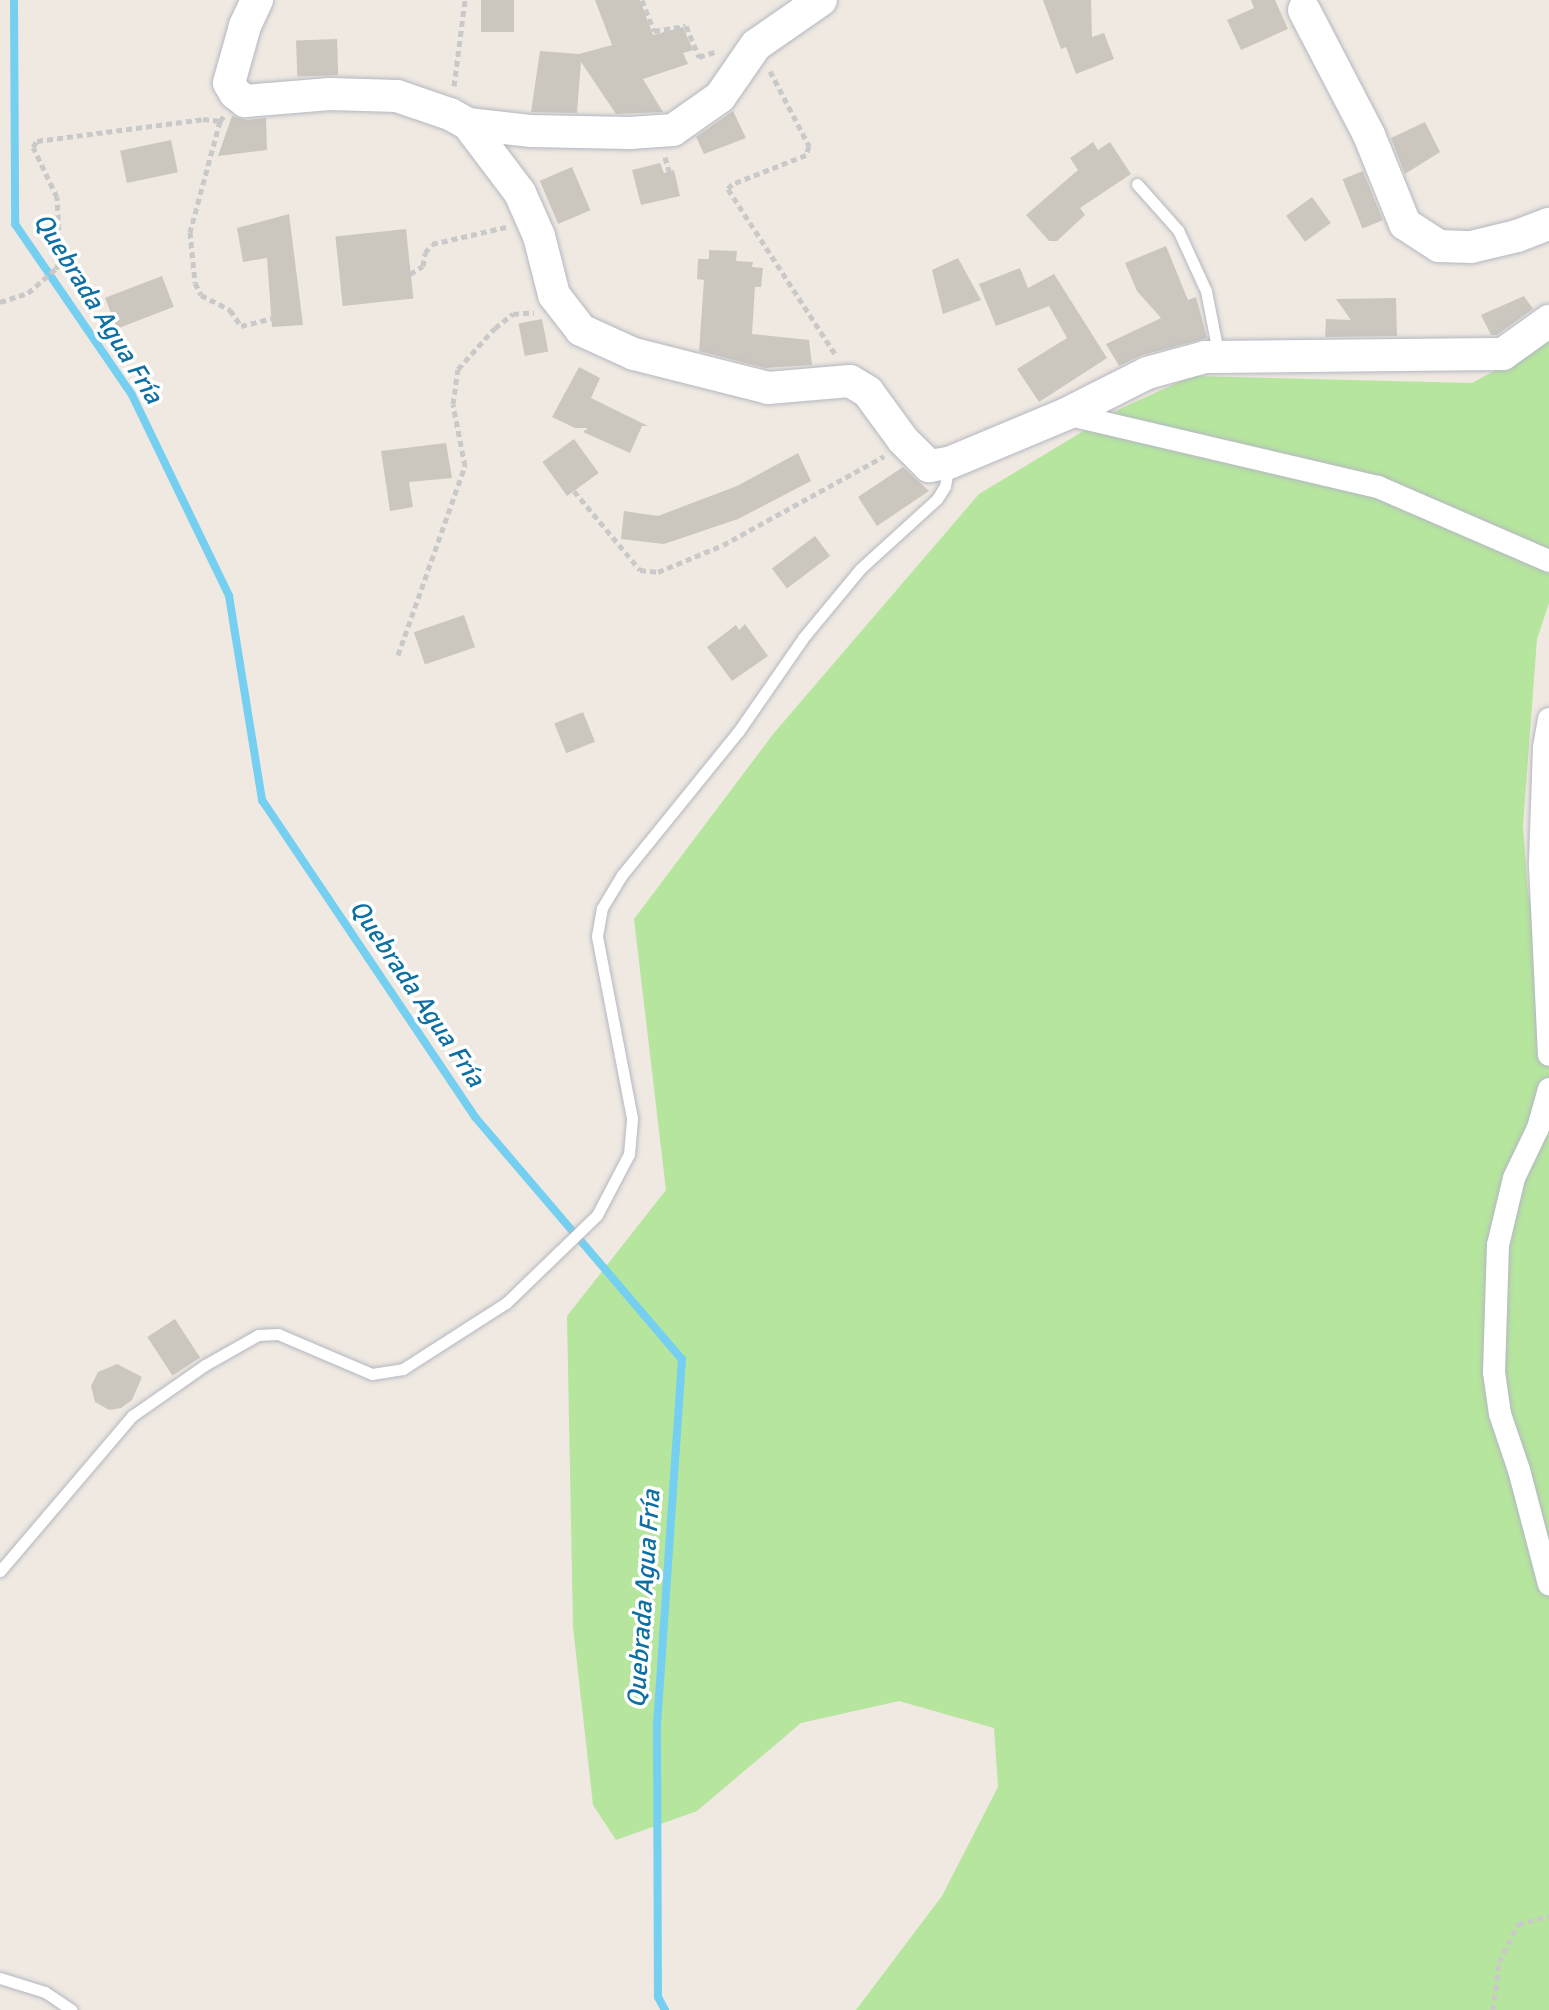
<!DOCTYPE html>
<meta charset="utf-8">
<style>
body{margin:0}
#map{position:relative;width:1549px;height:2010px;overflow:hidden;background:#efe9e1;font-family:Signika,sans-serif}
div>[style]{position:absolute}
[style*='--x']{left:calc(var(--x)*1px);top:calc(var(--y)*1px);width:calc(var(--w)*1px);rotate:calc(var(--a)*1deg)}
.green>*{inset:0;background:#b6e59e}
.stream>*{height:8px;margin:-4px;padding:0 4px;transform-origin:4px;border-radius:4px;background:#75cff0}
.building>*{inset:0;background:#cbc7bf;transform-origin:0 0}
.path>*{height:5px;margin-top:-2.5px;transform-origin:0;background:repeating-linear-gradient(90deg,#c9c9c9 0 6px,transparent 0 10px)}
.roads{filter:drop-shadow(0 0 2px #b4b7c1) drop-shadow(0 0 2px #b4b7c1)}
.lane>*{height:11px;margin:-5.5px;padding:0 5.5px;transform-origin:5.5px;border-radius:5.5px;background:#fff}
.street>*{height:22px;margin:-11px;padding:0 11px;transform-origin:11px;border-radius:11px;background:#fff}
.secondary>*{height:32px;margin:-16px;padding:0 16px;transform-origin:16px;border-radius:16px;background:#fff}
span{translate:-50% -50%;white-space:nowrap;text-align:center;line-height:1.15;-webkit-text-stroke:7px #fff;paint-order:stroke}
.water-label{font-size:26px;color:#0d6fa3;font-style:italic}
</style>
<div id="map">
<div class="green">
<div style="clip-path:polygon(1549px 341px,1549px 603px,1537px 639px,1523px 826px,1528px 894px,1532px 905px,1549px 916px,1549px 2010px,856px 2010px,942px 1896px,998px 1787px,994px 1728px,899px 1701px,801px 1723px,697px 1811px,616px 1840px,593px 1805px,573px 1627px,567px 1316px,666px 1190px,634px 919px,774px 733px,979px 494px,1120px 409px,1192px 376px,1472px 383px)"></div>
</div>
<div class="stream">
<div style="--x:14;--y:0;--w:224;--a:89.7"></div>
<div style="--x:15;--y:224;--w:207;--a:55.6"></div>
<div style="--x:132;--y:395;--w:223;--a:64.2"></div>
<div style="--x:229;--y:596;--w:207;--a:80.8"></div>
<div style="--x:262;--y:800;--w:382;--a:56.1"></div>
<div style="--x:475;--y:1117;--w:318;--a:49.5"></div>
<div style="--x:682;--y:1359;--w:364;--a:93.9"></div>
<div style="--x:657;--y:1722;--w:275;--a:89.8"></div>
<div style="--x:658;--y:1997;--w:15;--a:62"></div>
</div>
<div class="building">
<div style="left:481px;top:0;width:33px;height:32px"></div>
<div style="clip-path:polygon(595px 0,640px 0,653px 35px,683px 27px,693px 50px,683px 53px,688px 64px,643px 79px,663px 112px,616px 114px,581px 62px,577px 113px,531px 112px,540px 51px,579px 54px,612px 45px)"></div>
<div style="clip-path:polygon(1043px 0,1091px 0,1092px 37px,1104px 33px,1114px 59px,1076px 74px,1066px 47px,1061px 49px)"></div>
<div style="clip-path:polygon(1251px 0,1275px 0,1288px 29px,1241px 50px,1227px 20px,1254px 8px)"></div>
<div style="left:337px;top:39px;width:36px;height:41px;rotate:88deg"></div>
<div style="clip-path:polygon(733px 111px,746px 138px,704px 154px,696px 137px)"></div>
<div style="clip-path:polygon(232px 116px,247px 120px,266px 118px,267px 150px,218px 156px)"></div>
<div style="clip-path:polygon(1425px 122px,1440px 152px,1405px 174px,1391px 138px)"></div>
<div style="left:171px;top:140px;width:33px;height:52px;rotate:78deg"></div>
<div style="clip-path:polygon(1093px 142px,1098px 150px,1110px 142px,1131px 174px,1080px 208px,1085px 215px,1057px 241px,1049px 241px,1026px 215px,1078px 170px,1070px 158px)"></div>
<div style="clip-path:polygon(660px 163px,664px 173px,674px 170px,680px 196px,641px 205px,632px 170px)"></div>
<div style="left:572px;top:167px;width:47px;height:35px;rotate:67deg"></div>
<div style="left:1363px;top:171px;width:53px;height:22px;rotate:68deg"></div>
<div style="left:1312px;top:197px;width:32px;height:32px;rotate:54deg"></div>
<div style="clip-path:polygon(289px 214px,303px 325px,272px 327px,267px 258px,243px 262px,237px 228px)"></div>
<div style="left:406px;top:229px;width:70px;height:71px;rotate:84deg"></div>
<div style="clip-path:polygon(1166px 246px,1188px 300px,1196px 297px,1207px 338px,1142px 355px,1119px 366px,1106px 344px,1161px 318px,1137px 291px,1125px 263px)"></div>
<div style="clip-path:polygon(709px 250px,737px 251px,736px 261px,753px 262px,752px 267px,763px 268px,761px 287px,755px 287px,752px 334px,809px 340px,812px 365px,765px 368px,699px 351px,704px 280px,697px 279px,698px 259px,709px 259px)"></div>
<div style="clip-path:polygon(958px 258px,981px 300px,943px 314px,932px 270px)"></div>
<div style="clip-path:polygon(1020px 268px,1028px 288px,1054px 274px,1107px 358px,1039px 402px,1017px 369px,1067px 338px,1049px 306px,996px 326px,979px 284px)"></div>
<div style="left:162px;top:276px;width:33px;height:61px;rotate:69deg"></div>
<div style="clip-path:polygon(1524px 296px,1533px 309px,1497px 335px,1491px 335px,1481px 315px)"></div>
<div style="clip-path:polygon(1396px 298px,1397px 336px,1325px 337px,1326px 319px,1351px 320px,1336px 299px)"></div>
<div style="left:542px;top:319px;width:33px;height:24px;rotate:79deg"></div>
<div style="clip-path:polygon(579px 367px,600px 378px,591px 398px,648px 426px,642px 426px,630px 453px,583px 432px,588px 428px,575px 428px,552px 417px)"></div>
<div style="left:574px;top:439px;width:42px;height:39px;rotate:54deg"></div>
<div style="clip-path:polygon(446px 443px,452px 478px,409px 482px,413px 507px,390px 511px,381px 451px)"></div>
<div style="clip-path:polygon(798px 453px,811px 481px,738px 519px,664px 544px,621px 539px,624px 511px,658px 516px,737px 486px)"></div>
<div style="clip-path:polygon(903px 467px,929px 491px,877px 526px,858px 497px)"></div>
<div style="left:815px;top:536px;width:25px;height:54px;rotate:53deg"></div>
<div style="left:464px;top:615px;width:34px;height:53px;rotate:71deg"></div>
<div style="clip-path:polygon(745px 624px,768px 656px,732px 681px,707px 647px,736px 625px,739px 630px)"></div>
<div style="left:583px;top:712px;width:32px;height:31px;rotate:68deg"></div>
<div style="left:175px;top:1319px;width:46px;height:33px;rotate:57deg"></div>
<div style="clip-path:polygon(117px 1364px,142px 1377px,132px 1400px,121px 1408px,109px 1410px,95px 1402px,91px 1386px,98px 1372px)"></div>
</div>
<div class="path">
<div style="--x:642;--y:0;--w:33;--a:69"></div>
<div style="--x:654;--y:31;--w:32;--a:-9"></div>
<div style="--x:686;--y:26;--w:34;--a:67"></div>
<div style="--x:699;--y:57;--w:19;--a:-18"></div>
<div style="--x:770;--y:71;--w:85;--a:62.5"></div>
<div style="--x:809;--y:146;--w:9;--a:108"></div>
<div style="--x:806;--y:155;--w:79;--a:158.6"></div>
<div style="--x:732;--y:184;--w:6;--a:129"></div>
<div style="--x:728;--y:189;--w:198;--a:57"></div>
<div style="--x:454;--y:86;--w:87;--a:-82.7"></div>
<div style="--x:220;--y:121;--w:115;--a:105.1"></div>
<div style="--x:190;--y:232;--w:51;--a:84.4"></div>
<div style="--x:195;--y:283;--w:13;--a:63"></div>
<div style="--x:201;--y:295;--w:33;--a:27"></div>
<div style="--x:230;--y:310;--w:19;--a:55"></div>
<div style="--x:241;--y:326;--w:32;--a:-14"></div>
<div style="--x:665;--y:157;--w:15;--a:74"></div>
<div style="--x:410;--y:274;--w:15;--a:-32"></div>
<div style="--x:423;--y:266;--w:13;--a:-81"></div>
<div style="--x:425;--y:253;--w:11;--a:-52"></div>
<div style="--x:432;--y:244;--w:76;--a:-12.9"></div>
<div style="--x:0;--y:302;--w:29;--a:-18"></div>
<div style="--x:28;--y:293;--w:37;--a:-41"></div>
<div style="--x:56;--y:269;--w:10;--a:-66"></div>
<div style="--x:60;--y:260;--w:63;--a:-92.7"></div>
<div style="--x:57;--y:197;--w:55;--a:-115.6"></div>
<div style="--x:33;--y:147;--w:7;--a:-56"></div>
<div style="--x:37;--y:141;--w:167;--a:-7.5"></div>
<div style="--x:203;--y:119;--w:17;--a:7"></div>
<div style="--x:220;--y:121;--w:6;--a:-51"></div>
<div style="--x:574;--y:491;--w:103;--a:50.1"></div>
<div style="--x:640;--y:570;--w:18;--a:6"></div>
<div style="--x:658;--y:572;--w:70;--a:-22.6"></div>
<div style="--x:723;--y:545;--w:184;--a:-28.9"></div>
<div style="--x:398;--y:655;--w:201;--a:-70.5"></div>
<div style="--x:465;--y:466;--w:63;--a:-101"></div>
<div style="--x:453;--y:404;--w:35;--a:-82"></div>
<div style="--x:458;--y:369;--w:55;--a:-47.9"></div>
<div style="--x:495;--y:328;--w:23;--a:-38"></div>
<div style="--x:513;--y:314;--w:21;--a:-5"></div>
<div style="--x:1493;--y:2010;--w:48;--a:-82.9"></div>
<div style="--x:1499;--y:1962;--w:42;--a:-63.4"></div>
<div style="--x:1518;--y:1924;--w:32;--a:-14"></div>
</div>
<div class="roads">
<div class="lane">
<div style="--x:1137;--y:184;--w:62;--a:48.3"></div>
<div style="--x:1178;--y:230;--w:67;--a:65.3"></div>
<div style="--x:1206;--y:291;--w:62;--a:78.9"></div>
<div style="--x:0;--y:1571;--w:204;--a:-49.6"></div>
<div style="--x:132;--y:1416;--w:89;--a:-34.9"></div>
<div style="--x:205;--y:1365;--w:61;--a:-29.5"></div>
<div style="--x:258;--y:1335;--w:20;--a:-3"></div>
<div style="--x:278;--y:1334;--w:102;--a:23.1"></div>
<div style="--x:372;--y:1374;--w:31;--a:-9"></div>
<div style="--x:403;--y:1369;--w:122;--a:-32.7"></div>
<div style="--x:506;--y:1303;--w:127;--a:-44"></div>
<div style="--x:597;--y:1215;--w:69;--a:-62.3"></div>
<div style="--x:629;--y:1154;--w:36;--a:-85"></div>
<div style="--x:632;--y:1118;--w:185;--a:-100.9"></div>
<div style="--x:597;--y:936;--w:28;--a:-80"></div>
<div style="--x:602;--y:908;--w:39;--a:-59"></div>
<div style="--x:622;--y:875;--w:184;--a:-51"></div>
<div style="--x:738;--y:732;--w:114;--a:-55.3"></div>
<div style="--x:803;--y:638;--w:89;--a:-50.4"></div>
<div style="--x:860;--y:569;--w:104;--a:-42.3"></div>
<div style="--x:937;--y:499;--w:15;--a:-58"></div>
<div style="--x:945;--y:486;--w:21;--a:-79"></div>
<div style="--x:0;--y:1978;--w:47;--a:17.3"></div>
<div style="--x:45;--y:1992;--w:32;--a:34"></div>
</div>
<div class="street">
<div style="--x:1066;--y:414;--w:320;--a:13.2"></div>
<div style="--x:1378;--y:487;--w:186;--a:23.4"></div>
<div style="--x:1549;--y:719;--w:29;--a:100"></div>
<div style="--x:1544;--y:748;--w:117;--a:92"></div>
<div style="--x:1540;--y:865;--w:190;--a:87.3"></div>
<div style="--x:1549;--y:1089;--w:41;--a:105.8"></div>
<div style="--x:1538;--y:1128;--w:55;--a:115.6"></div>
<div style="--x:1514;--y:1178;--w:69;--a:103.4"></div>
<div style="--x:1498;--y:1245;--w:127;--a:91.8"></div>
<div style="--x:1494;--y:1372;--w:42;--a:81.9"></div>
<div style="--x:1500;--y:1414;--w:59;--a:71.3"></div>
<div style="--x:1519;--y:1470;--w:118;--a:75.3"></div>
</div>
<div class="secondary">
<div style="--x:257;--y:0;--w:29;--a:115"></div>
<div style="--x:245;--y:26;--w:59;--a:105.7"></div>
<div style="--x:229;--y:83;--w:12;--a:59"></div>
<div style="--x:235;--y:93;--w:13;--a:39"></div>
<div style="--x:245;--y:101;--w:85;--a:-4.7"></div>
<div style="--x:330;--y:94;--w:67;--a:1.7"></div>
<div style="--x:397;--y:96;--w:56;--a:18.8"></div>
<div style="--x:450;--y:114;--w:21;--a:29"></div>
<div style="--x:468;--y:124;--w:62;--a:6.4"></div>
<div style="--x:530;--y:131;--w:100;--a:1.1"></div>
<div style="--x:630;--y:133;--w:43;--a:-4"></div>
<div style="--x:673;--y:130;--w:57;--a:-35.1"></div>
<div style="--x:720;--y:97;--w:63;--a:-55.3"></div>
<div style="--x:756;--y:45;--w:79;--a:-34.7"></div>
<div style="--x:1304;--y:10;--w:141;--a:62.5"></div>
<div style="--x:1369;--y:135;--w:96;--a:68"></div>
<div style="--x:1405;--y:224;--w:40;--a:32.9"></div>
<div style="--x:1439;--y:246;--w:32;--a:2"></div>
<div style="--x:1471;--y:247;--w:47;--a:-13.4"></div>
<div style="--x:1517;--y:236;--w:34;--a:-21"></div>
<div style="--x:468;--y:124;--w:86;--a:53"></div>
<div style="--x:520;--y:193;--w:47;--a:66.2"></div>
<div style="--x:539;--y:236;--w:61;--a:75.7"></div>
<div style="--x:554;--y:295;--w:44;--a:52.4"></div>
<div style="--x:581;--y:330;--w:58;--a:24.4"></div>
<div style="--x:634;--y:354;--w:138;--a:14.2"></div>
<div style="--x:768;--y:388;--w:82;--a:-4.9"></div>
<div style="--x:850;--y:381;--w:21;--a:31"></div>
<div style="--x:868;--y:392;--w:59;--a:53.9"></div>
<div style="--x:903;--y:440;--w:37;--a:45"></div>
<div style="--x:929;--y:466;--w:20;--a:-9"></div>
<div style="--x:949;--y:463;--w:127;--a:-22.7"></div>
<div style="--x:1066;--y:414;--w:91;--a:-26.8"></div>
<div style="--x:1147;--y:373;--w:60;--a:-15.4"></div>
<div style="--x:1205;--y:357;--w:298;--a:-0.6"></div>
<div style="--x:1503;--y:354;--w:57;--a:-35.7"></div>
</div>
</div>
<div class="water-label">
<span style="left:97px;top:309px;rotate:58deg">Quebrada Agua Fría</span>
<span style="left:416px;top:994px;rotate:56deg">Quebrada Agua Fría</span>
<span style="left:645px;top:1599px;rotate:-86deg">Quebrada Agua Fría</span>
</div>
</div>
